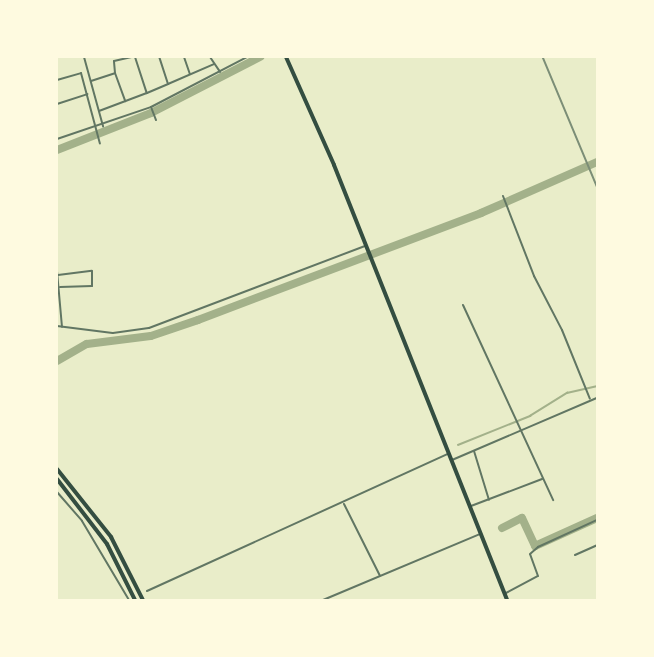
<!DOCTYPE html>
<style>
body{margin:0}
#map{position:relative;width:654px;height:657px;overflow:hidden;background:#e9edc9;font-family:Rubik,sans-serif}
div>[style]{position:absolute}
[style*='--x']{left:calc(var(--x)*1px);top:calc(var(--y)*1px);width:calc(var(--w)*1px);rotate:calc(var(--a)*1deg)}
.stream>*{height:1.5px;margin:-0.75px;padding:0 0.75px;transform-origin:0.75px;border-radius:0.75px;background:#a3b18a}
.river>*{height:8px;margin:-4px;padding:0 4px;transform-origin:4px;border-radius:4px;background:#a3b18a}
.minor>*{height:2px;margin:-1px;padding:0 1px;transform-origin:1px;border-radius:1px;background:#617663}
.secondary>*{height:4px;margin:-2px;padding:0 2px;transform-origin:2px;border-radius:2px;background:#344e41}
.trunk>*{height:4px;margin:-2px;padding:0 2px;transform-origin:2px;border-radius:2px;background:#344e41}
.rail>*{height:1.5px;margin:-0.75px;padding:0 0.75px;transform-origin:0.75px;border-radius:0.75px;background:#7c8e77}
span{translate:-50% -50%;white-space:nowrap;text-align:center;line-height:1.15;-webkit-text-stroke:5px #fefae0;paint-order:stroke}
.frame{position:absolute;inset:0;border:58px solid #fefae0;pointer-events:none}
</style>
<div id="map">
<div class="stream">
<div style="--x:458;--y:445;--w:78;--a:-21.9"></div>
<div style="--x:530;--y:416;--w:44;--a:-31.9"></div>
<div style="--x:567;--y:393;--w:31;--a:-13"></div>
</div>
<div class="river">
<div style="--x:57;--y:150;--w:101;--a:-21.5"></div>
<div style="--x:151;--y:113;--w:123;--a:-27.2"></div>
<div style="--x:57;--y:361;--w:34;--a:-30"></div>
<div style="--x:87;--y:344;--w:64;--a:-7.1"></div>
<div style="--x:151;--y:336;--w:50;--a:-18.8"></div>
<div style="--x:198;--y:320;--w:303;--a:-20.7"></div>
<div style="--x:481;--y:213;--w:127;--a:-23.7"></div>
<div style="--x:502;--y:528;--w:22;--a:-27"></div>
<div style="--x:522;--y:518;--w:31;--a:65"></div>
<div style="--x:535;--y:546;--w:68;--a:-24.3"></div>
</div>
<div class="minor">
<div style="--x:84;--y:57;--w:72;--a:74.6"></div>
<div style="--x:135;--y:57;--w:38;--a:72"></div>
<div style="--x:147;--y:93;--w:23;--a:-23"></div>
<div style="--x:168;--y:84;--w:28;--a:-108"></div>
<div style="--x:184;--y:57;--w:18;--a:71"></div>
<div style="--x:210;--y:57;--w:18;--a:56"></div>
<div style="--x:115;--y:73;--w:30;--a:70"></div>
<div style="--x:57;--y:80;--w:25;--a:-16"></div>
<div style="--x:81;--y:73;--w:73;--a:75"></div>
<div style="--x:91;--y:81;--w:25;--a:-18"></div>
<div style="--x:115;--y:73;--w:12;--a:-95"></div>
<div style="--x:114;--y:61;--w:18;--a:-13"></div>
<div style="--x:168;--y:84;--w:50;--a:-23.5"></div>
<div style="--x:57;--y:104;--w:32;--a:-18"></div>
<div style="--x:151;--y:107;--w:14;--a:69"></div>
<div style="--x:99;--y:111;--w:51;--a:-20.6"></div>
<div style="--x:57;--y:139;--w:99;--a:-18.8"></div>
<div style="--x:151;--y:107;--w:108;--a:-27.5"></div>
<div style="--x:503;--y:196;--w:86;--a:68.8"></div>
<div style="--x:534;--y:276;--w:61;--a:62.6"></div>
<div style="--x:562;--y:330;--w:74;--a:67.9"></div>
<div style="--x:57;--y:271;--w:56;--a:84.9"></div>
<div style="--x:58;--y:275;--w:34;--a:-7"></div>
<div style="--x:92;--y:271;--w:15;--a:90"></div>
<div style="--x:92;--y:286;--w:32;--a:178"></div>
<div style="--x:463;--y:305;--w:215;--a:65.2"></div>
<div style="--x:57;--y:326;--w:56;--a:7.1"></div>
<div style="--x:113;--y:333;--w:36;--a:-8"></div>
<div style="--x:149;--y:328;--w:231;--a:-20.8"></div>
<div style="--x:474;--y:451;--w:51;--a:73"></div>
<div style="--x:452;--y:460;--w:158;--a:-23.2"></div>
<div style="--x:57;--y:492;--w:38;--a:49"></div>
<div style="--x:82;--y:521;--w:92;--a:59.3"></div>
<div style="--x:344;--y:504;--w:80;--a:63.4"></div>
<div style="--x:471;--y:506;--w:76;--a:-20.8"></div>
<div style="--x:575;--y:555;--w:24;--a:-24"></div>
<div style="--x:147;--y:591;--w:330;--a:-24.5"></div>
<div style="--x:504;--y:594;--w:38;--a:-28"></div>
<div style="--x:538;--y:576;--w:23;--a:-110"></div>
<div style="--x:530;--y:554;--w:11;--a:-41"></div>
<div style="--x:538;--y:547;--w:65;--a:-24.6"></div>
<div style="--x:323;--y:600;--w:170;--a:-22.8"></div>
</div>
<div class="secondary">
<div style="--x:286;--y:57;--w:118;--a:66"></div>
<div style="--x:334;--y:165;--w:468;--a:68.3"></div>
</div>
<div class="trunk">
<div style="--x:57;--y:469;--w:87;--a:51.5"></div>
<div style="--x:111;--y:537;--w:71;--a:63.1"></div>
<div style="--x:57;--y:479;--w:82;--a:52.4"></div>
<div style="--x:107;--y:544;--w:63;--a:63.4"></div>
</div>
<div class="rail">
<div style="--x:543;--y:57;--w:140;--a:67.3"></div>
</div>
<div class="frame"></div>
</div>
